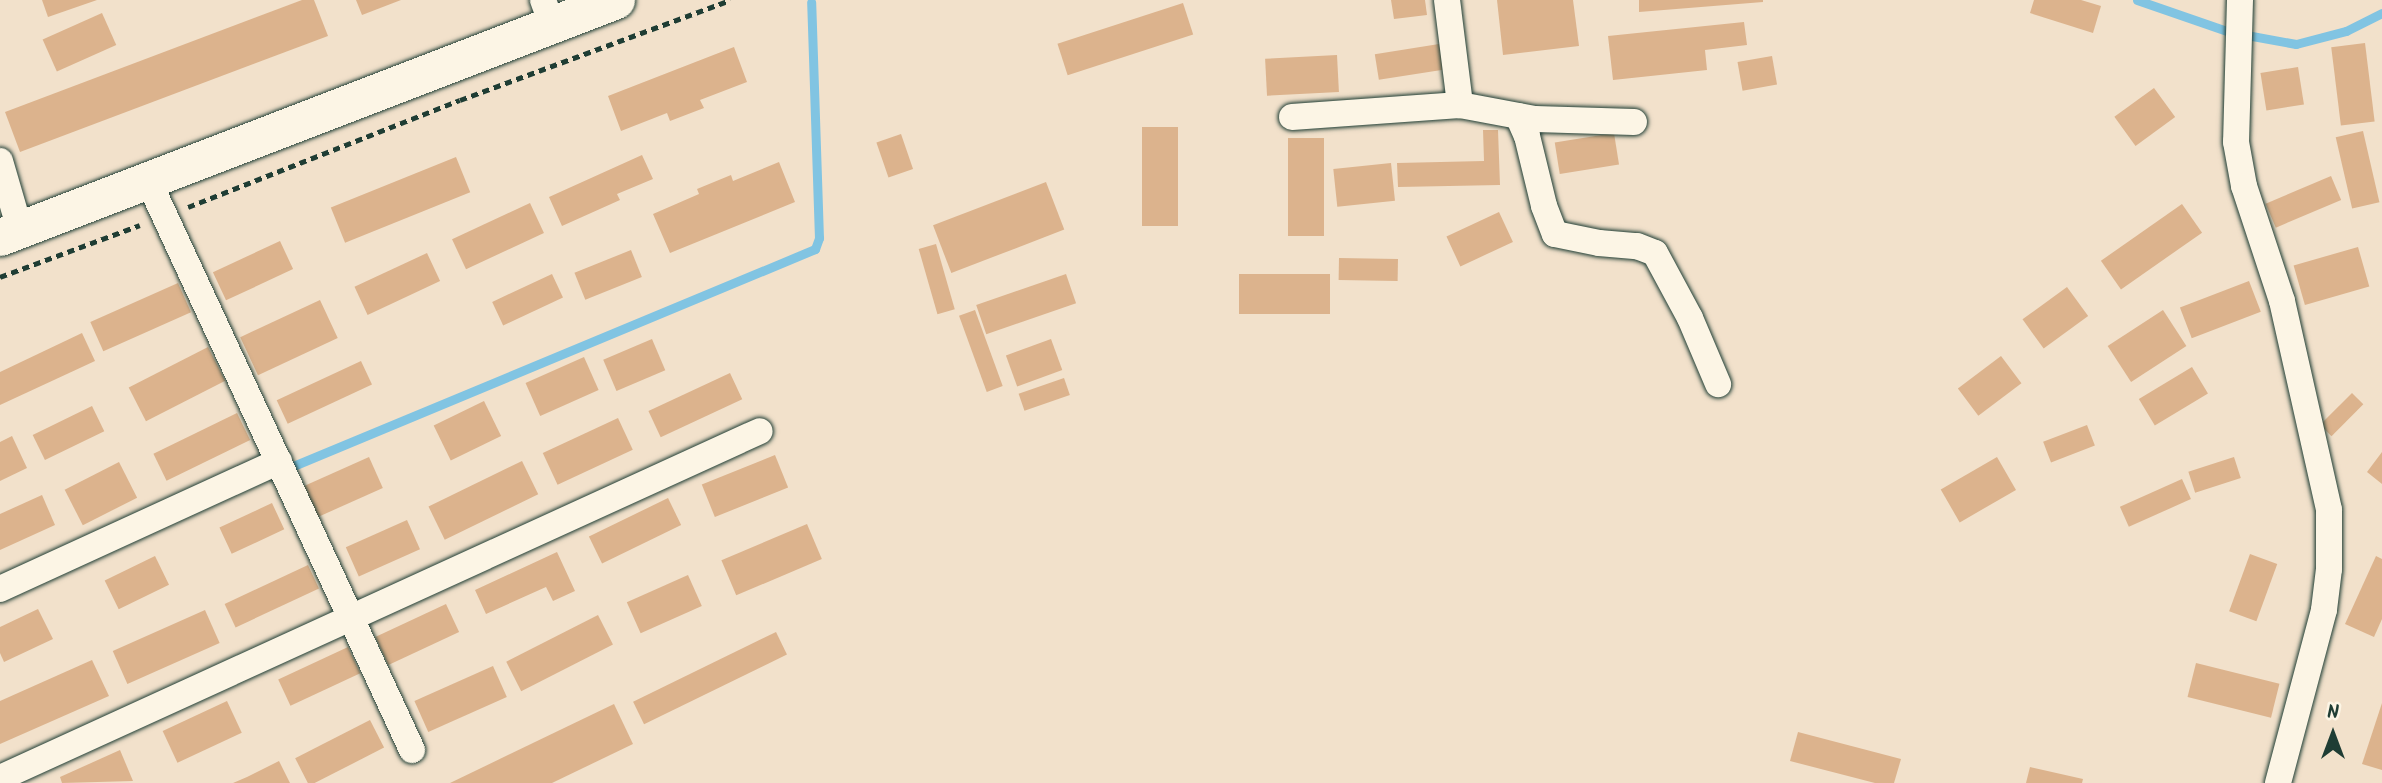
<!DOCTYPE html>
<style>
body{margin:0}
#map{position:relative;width:2382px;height:783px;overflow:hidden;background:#f2e1cb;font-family:Kalam,sans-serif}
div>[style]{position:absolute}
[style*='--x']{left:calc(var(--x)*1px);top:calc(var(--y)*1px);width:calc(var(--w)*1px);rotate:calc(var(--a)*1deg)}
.stream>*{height:9px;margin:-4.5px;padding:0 4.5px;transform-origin:4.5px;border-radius:4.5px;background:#81c4e2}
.building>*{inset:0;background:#dcb38d;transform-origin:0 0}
.path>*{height:4.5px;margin-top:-2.25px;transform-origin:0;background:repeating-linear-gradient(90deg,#1f3d34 0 7px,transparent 0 12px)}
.roads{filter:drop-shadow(0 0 2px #1f3d34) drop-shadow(0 0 2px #1f3d34)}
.minor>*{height:26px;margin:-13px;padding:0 13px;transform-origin:13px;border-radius:13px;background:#fcf5e5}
.secondary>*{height:37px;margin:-18.5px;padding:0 18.5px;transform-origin:18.5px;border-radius:18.5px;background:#fcf5e5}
span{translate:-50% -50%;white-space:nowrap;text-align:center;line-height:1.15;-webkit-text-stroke:6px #fcf5e5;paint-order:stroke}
.north{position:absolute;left:2298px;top:699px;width:70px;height:70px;-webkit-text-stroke:5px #fcf5e5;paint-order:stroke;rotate:0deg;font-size:19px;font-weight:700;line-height:28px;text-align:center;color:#1f3d34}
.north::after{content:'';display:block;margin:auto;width:24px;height:32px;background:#1f3d34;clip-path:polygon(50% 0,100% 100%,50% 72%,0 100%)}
</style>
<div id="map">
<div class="stream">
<div style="--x:2137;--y:0;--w:98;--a:19"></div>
<div style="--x:2230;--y:32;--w:67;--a:10.3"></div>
<div style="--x:2296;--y:44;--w:52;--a:-14.6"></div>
<div style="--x:2346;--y:31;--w:40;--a:-26.6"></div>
<div style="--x:286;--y:469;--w:573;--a:-22.58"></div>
<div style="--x:815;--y:249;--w:12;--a:-70"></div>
<div style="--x:819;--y:238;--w:236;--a:-91.9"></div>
</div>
<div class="building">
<div style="clip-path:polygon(42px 0,97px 0,48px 17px)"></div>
<div style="clip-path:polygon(302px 0,314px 0,328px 36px,20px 152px,5px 112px)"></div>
<div style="clip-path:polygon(356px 0,401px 0,362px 15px)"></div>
<div style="clip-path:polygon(1391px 0,1425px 0,1427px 15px,1394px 19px)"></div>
<div style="clip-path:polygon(1497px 0,1573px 0,1579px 46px,1503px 55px)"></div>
<div style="clip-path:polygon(1639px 0,1763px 0,1763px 2px,1639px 12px)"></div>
<div style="clip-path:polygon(2034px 0,2081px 0,2101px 6px,2093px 33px,2030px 13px)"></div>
<div style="left:1183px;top:3px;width:33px;height:132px;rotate:72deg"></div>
<div style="left:102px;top:13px;width:35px;height:65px;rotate:66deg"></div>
<div style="clip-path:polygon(1744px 22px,1747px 45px,1705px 50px,1707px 70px,1613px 80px,1608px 36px)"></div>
<div style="left:2365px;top:43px;width:79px;height:34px;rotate:83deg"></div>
<div style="left:1439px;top:44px;width:26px;height:65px;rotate:81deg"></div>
<div style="clip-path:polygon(734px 47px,747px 82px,700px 100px,704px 108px,670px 121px,667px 113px,621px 131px,608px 96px)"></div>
<div style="left:1337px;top:55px;width:37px;height:72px;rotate:87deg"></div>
<div style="left:1772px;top:56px;width:29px;height:35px;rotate:80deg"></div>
<div style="left:2298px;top:67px;width:38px;height:38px;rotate:81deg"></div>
<div style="left:2154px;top:88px;width:36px;height:49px;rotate:54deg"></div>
<div style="left:1142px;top:127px;width:36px;height:99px"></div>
<div style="clip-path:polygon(1483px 130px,1498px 130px,1500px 185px,1398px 187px,1397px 163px,1484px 161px)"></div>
<div style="left:2363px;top:131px;width:73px;height:28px;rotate:77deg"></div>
<div style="left:1614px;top:133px;width:32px;height:60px;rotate:81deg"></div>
<div style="left:901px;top:134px;width:37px;height:26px;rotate:71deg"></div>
<div style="left:1288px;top:138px;width:36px;height:98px"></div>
<div style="clip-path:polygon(642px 155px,653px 179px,617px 194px,620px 200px,562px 226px,549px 197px)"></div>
<div style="left:456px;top:157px;width:38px;height:135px;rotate:68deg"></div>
<div style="clip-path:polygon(779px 162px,795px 202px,670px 253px,653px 214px,699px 194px,697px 189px,731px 175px,733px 181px)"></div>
<div style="left:1391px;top:163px;width:38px;height:58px;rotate:84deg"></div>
<div style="left:2331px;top:176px;width:26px;height:71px;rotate:67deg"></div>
<div style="left:1046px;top:182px;width:51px;height:121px;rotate:69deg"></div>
<div style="left:530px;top:203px;width:33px;height:86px;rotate:65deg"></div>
<div style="left:2182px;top:204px;width:35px;height:99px;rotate:55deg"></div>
<div style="left:1499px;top:212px;width:33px;height:58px;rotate:65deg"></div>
<div style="left:280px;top:241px;width:31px;height:74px;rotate:65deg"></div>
<div style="left:936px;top:244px;width:68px;height:18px;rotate:74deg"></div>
<div style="left:2358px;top:247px;width:41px;height:67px;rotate:74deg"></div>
<div style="left:631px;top:250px;width:29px;height:61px;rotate:68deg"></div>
<div style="left:427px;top:253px;width:31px;height:80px;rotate:65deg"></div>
<div style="left:1339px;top:258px;width:59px;height:22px;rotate:1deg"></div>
<div style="left:552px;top:274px;width:26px;height:66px;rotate:65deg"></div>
<div style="left:1066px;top:274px;width:31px;height:95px;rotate:71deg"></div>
<div style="left:1239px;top:274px;width:91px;height:40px"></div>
<div style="left:2249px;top:281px;width:33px;height:74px;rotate:69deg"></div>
<div style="left:178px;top:283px;width:32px;height:96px;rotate:66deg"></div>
<div style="left:2067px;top:287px;width:36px;height:55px;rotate:54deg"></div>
<div style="left:320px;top:300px;width:42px;height:88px;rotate:65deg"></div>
<div style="left:975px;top:310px;width:81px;height:17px;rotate:70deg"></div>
<div style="left:2163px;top:310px;width:43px;height:66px;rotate:57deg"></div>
<div style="clip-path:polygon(82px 333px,95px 361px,0 405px,0 372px)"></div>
<div style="left:652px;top:339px;width:34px;height:53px;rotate:67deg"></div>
<div style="left:1051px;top:339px;width:33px;height:48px;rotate:70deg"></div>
<div style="left:208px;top:347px;width:38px;height:89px;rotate:63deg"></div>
<div style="left:2001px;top:356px;width:34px;height:54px;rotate:53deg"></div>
<div style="left:584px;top:357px;width:36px;height:64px;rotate:66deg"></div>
<div style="left:361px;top:361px;width:26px;height:93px;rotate:65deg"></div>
<div style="left:2192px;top:367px;width:31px;height:62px;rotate:59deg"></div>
<div style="left:730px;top:373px;width:29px;height:90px;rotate:65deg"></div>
<div style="left:1064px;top:378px;width:18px;height:48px;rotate:71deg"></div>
<div style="left:2352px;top:393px;width:16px;height:45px;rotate:45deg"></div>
<div style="left:484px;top:401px;width:39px;height:56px;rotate:64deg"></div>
<div style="left:92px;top:406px;width:28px;height:66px;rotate:64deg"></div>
<div style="left:237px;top:413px;width:30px;height:93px;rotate:64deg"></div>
<div style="left:618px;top:418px;width:35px;height:83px;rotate:65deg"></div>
<div style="left:2087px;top:425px;width:22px;height:47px;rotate:69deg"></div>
<div style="clip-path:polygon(12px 436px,27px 468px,0 481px,0 442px)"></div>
<div style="clip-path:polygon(2382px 452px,2382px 484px,2367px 472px)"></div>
<div style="left:775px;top:455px;width:35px;height:79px;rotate:68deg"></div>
<div style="left:369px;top:457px;width:34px;height:71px;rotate:66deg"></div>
<div style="left:1997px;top:457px;width:38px;height:65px;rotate:60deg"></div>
<div style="left:2234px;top:457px;width:22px;height:48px;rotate:72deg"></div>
<div style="left:522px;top:461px;width:37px;height:104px;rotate:64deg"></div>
<div style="left:119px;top:462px;width:40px;height:61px;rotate:63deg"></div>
<div style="left:2182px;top:479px;width:22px;height:68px;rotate:66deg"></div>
<div style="clip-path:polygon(42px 495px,55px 525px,0 550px,0 514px)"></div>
<div style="left:668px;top:498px;width:30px;height:88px;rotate:64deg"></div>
<div style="left:272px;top:503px;width:29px;height:58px;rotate:65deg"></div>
<div style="left:407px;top:520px;width:32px;height:67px;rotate:66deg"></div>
<div style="left:807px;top:524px;width:38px;height:93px;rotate:67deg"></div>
<div style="clip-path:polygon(557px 552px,575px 591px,553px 601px,546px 587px,486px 614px,475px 590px)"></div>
<div style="left:2250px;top:554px;width:29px;height:61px;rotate:20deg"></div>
<div style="left:155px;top:556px;width:32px;height:56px;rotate:64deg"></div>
<div style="clip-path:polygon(2376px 556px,2382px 559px,2382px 619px,2374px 637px,2345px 624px)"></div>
<div style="left:308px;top:565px;width:26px;height:92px;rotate:65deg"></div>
<div style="left:688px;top:575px;width:34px;height:67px;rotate:66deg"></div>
<div style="left:446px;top:604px;width:31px;height:78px;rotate:65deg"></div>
<div style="clip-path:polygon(38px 609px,53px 639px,4px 662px,0 653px,0 627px)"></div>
<div style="left:205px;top:610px;width:36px;height:101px;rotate:66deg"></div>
<div style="left:598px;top:615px;width:33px;height:103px;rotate:63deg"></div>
<div style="left:776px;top:632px;width:25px;height:159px;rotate:64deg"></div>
<div style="left:348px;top:647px;width:29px;height:77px;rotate:65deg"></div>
<div style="clip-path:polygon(92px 660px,109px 696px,0 744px,0 701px)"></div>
<div style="left:2196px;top:663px;width:86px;height:35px;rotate:14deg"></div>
<div style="left:493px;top:666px;width:34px;height:86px;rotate:66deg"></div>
<div style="left:227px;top:701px;width:35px;height:71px;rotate:65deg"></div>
<div style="clip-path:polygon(2382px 703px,2382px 770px,2362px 764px)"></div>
<div style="clip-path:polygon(614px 704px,633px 744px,552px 783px,450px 783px)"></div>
<div style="left:370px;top:720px;width:31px;height:84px;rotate:63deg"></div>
<div style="clip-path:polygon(1798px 732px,1901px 759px,1894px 783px,1875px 783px,1790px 761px)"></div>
<div style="clip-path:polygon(120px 750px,133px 781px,62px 783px,60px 777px)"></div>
<div style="clip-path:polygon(279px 761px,290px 783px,233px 783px,247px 777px)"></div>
<div style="clip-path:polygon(2030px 767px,2083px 779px,2082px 783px,2026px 783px)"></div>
</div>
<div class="path">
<div style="--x:188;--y:207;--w:292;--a:-21.5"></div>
<div style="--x:460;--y:100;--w:288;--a:-20.3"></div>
<div style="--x:0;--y:277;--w:149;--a:-20.4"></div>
</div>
<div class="roads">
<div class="minor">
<div style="--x:543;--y:0;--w:27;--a:70"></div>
<div style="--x:1447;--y:0;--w:106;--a:82.9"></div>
<div style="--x:2240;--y:0;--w:142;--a:91.6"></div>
<div style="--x:2236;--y:142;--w:45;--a:79.7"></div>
<div style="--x:2244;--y:186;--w:121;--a:71.7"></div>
<div style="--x:2282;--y:301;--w:214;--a:77.3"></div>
<div style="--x:2329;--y:510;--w:59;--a:90"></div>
<div style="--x:2329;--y:569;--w:41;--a:97"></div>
<div style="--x:2324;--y:610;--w:179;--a:104.9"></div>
<div style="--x:1518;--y:116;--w:22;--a:66"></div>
<div style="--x:1527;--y:136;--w:72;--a:76.3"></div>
<div style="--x:1544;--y:206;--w:30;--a:69"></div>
<div style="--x:1555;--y:234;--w:45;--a:11.6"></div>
<div style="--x:1599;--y:243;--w:38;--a:5"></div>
<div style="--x:1637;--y:246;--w:19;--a:21"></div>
<div style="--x:1655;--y:253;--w:74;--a:61.7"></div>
<div style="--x:1690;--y:318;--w:72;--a:67"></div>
<div style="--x:1292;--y:117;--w:168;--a:-4.1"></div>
<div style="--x:1460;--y:105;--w:76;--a:10.6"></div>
<div style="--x:1535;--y:119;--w:99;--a:1.7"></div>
<div style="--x:0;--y:161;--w:72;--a:73.8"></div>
<div style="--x:149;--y:182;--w:626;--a:65.15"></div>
<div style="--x:0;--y:589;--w:307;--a:-24.6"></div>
<div style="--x:0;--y:778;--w:835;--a:-24.54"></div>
</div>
<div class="secondary">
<div style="--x:0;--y:237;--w:660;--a:-21.04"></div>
</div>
</div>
<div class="north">N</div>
</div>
